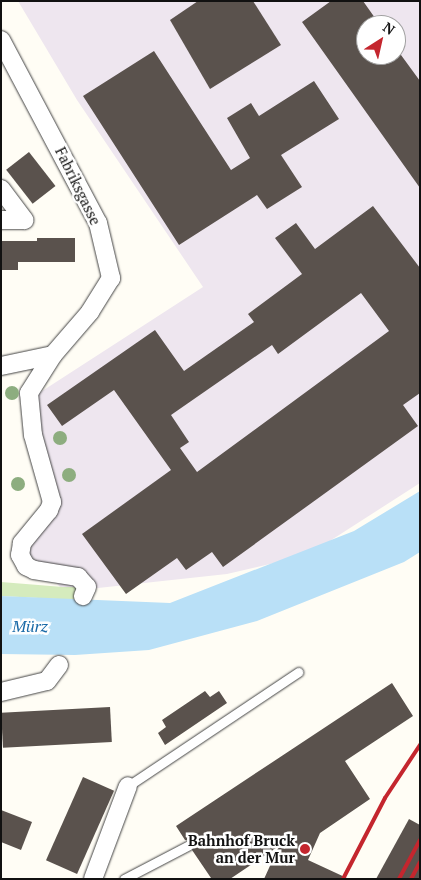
<!DOCTYPE html>
<meta charset="utf-8">
<style>
body{margin:0}
#map{position:relative;width:421px;height:880px;overflow:hidden;background:#fffdf5;font-family:"PT Serif",serif}
div>[style]{position:absolute}
[style*='--x']{left:calc(var(--x)*1px);top:calc(var(--y)*1px);width:calc(var(--w)*1px);rotate:calc(var(--a)*1deg)}
.industrial>*{inset:0;background:#eee6ef}
.green>*{inset:0;background:#d5ebbd}
.water>*{inset:0;background:#b9e0f7}
.building>*{inset:0;background:#5a524d;transform-origin:0 0}
.roads{filter:drop-shadow(0 0 1px #444) drop-shadow(0 0 1px #444)}
.lane>*{height:9px;margin:-4.5px;padding:0 4.5px;transform-origin:4.5px;border-radius:4.5px;background:#fff}
.street>*{height:18px;margin:-9px;padding:0 9px;transform-origin:9px;border-radius:9px;background:#fff}
.rail>*{height:4px;margin:-2px;padding:0 2px;transform-origin:2px;border-radius:2px;background:#c4262e}
.trees>*{width:14px;height:14px;margin:-7px;border-radius:50%;background:#8dad7f}
.dots>*{width:14px;height:14px;translate:-50% -50%;box-sizing:border-box;border:2px solid #fff;border-radius:50%}
span{translate:-50% -50%;white-space:nowrap;text-align:center;line-height:1.15;-webkit-text-stroke:5px #fff;paint-order:stroke}
.street-label{font-size:15px;color:#111}
.poi-label{font-size:15px;color:#111;font-weight:700}
.right{translate:-100% -50%;text-align:right}
.water-label{font-size:16px;color:#1768a6;font-style:italic}
.frame{position:absolute;inset:0;border:2px solid #111;pointer-events:none}
.north{position:absolute;left:356px;top:15px;width:50px;height:50px;box-sizing:border-box;background:#fff;border:1px solid #a0a0a0;border-radius:50%;rotate:35deg;font-size:14px;font-weight:700;line-height:20px;text-align:center;color:#111}
.north::after{content:'';display:block;margin:auto;width:18px;height:22px;background:#c4262e;clip-path:polygon(50% 0,100% 100%,50% 72%,0 100%)}
</style>
<div id="map">
<div class="industrial">
<div style="clip-path:polygon(evenodd,18px 1px,420px 1px,420px 483px,308px 555px,227px 574px,98px 588px,60px 587px,27px 552px,55px 506px,44px 460px,36px 395px,203px 287px,77px 100px,18px 1px,366px 25px,396px 25px,396px 55px,366px 55px,366px 25px)"></div>
</div>
<div class="green">
<div style="clip-path:polygon(1px 582px,63px 587px,79px 587px,76px 600px,1px 596px)"></div>
</div>
<div class="water">
<div style="clip-path:polygon(420px 491px,420px 552px,404px 562px,257px 621px,149px 650px,75px 655px,1px 654px,1px 596px,170px 603px,354px 531px)"></div>
</div>
<div class="building">
<div style="clip-path:polygon(198px 1px,253px 1px,281px 45px,210px 89px,170px 20px)"></div>
<div style="clip-path:polygon(331px 1px,363px 1px,380px 25px,366px 25px,366px 55px,401px 55px,420px 81px,420px 188px,302px 22px)"></div>
<div style="clip-path:polygon(154px 51px,231px 170px,250px 158px,227px 118px,251px 103px,259px 116px,314px 81px,339px 119px,281px 155px,302px 187px,267px 209px,257px 195px,179px 245px,83px 96px)"></div>
<div style="left:29px;top:152px;width:43px;height:29px;rotate:52deg"></div>
<div style="clip-path:polygon(evenodd,373px 206px,420px 268px,420px 393px,403px 405px,418px 426px,223px 567px,212px 552px,186px 570px,177px 558px,126px 594px,82px 534px,171px 470px,114px 390px,62px 426px,47px 405px,155px 330px,184px 371px,254px 322px,248px 314px,302px 274px,275px 238px,296px 223px,315px 249px,373px 206px,361px 293px,389px 331px,197px 472px,180px 448px,189px 442px,171px 415px,272px 345px,278px 354px,361px 293px)"></div>
<div style="clip-path:polygon(37px 238px,75px 238px,75px 262px,18px 262px,18px 270px,1px 270px,1px 241px,37px 241px)"></div>
<div style="clip-path:polygon(392px 683px,413px 716px,345px 761px,370px 799px,320px 833px,308px 860px,349px 879px,264px 879px,279px 846px,230px 879px,211px 878px,192px 850px,194px 842px,185px 840px,176px 826px)"></div>
<div style="clip-path:polygon(205px 691px,210px 697px,219px 691px,227px 703px,165px 745px,158px 733px,166px 727px,162px 720px)"></div>
<div style="left:110px;top:707px;width:35px;height:109px;rotate:87deg"></div>
<div style="left:83px;top:777px;width:34px;height:91px;rotate:24deg"></div>
<div style="clip-path:polygon(1px 810px,32px 822px,21px 850px,1px 842px)"></div>
<div style="clip-path:polygon(409px 819px,420px 825px,420px 879px,376px 879px)"></div>
</div>
<div class="roads">
<div class="lane">
<div style="--x:128;--y:786;--w:205;--a:-33.8"></div>
<div style="--x:124;--y:879;--w:73;--a:-27.6"></div>
</div>
<div class="street">
<div style="--x:1;--y:40;--w:207;--a:62.1"></div>
<div style="--x:98;--y:223;--w:57;--a:76.7"></div>
<div style="--x:111;--y:278;--w:40;--a:122"></div>
<div style="--x:90;--y:312;--w:57;--a:130.7"></div>
<div style="--x:53;--y:355;--w:45;--a:122.3"></div>
<div style="--x:29;--y:393;--w:42;--a:84.6"></div>
<div style="--x:33;--y:435;--w:70;--a:74.2"></div>
<div style="--x:52;--y:502;--w:9;--a:111"></div>
<div style="--x:49;--y:510;--w:43;--a:129.3"></div>
<div style="--x:22;--y:543;--w:12;--a:99"></div>
<div style="--x:20;--y:555;--w:13;--a:61"></div>
<div style="--x:26;--y:566;--w:9;--a:27"></div>
<div style="--x:34;--y:570;--w:45;--a:9"></div>
<div style="--x:78;--y:577;--w:13;--a:48"></div>
<div style="--x:87;--y:587;--w:10;--a:114"></div>
<div style="--x:1;--y:189;--w:39;--a:53"></div>
<div style="--x:1;--y:220;--w:23;--a:0"></div>
<div style="--x:1;--y:366;--w:53;--a:-11.9"></div>
<div style="--x:1;--y:692;--w:47;--a:-13.4"></div>
<div style="--x:47;--y:681;--w:20;--a:-53"></div>
<div style="--x:93;--y:879;--w:99;--a:-69.4"></div>
</div>
</div>
<div class="rail">
<div style="--x:343;--y:879;--w:91;--a:-62.6"></div>
<div style="--x:385;--y:798;--w:64;--a:-56.6"></div>
<div style="--x:399;--y:879;--w:44;--a:-61.7"></div>
<div style="--x:411;--y:879;--w:19;--a:-62"></div>
</div>
<div class="trees">
<div style="left:12px;top:393px"></div>
<div style="left:60px;top:438px"></div>
<div style="left:69px;top:475px"></div>
<div style="left:18px;top:484px"></div>
</div>
<div class="dots">
<div style="left:305px;top:849px;background:#c4262e"></div>
</div>
<div class="street-label">
<span style="left:78px;top:186px;rotate:64deg">Fabriksgasse</span>
</div>
<div class="poi-label">
<span class="right" style="left:295px;top:849px">Bahnhof Bruck<br>an der Mur</span>
</div>
<div class="water-label">
<span style="left:30px;top:626px">Mürz</span>
</div>
<div class="frame"></div>
<div class="north">N</div>
</div>
